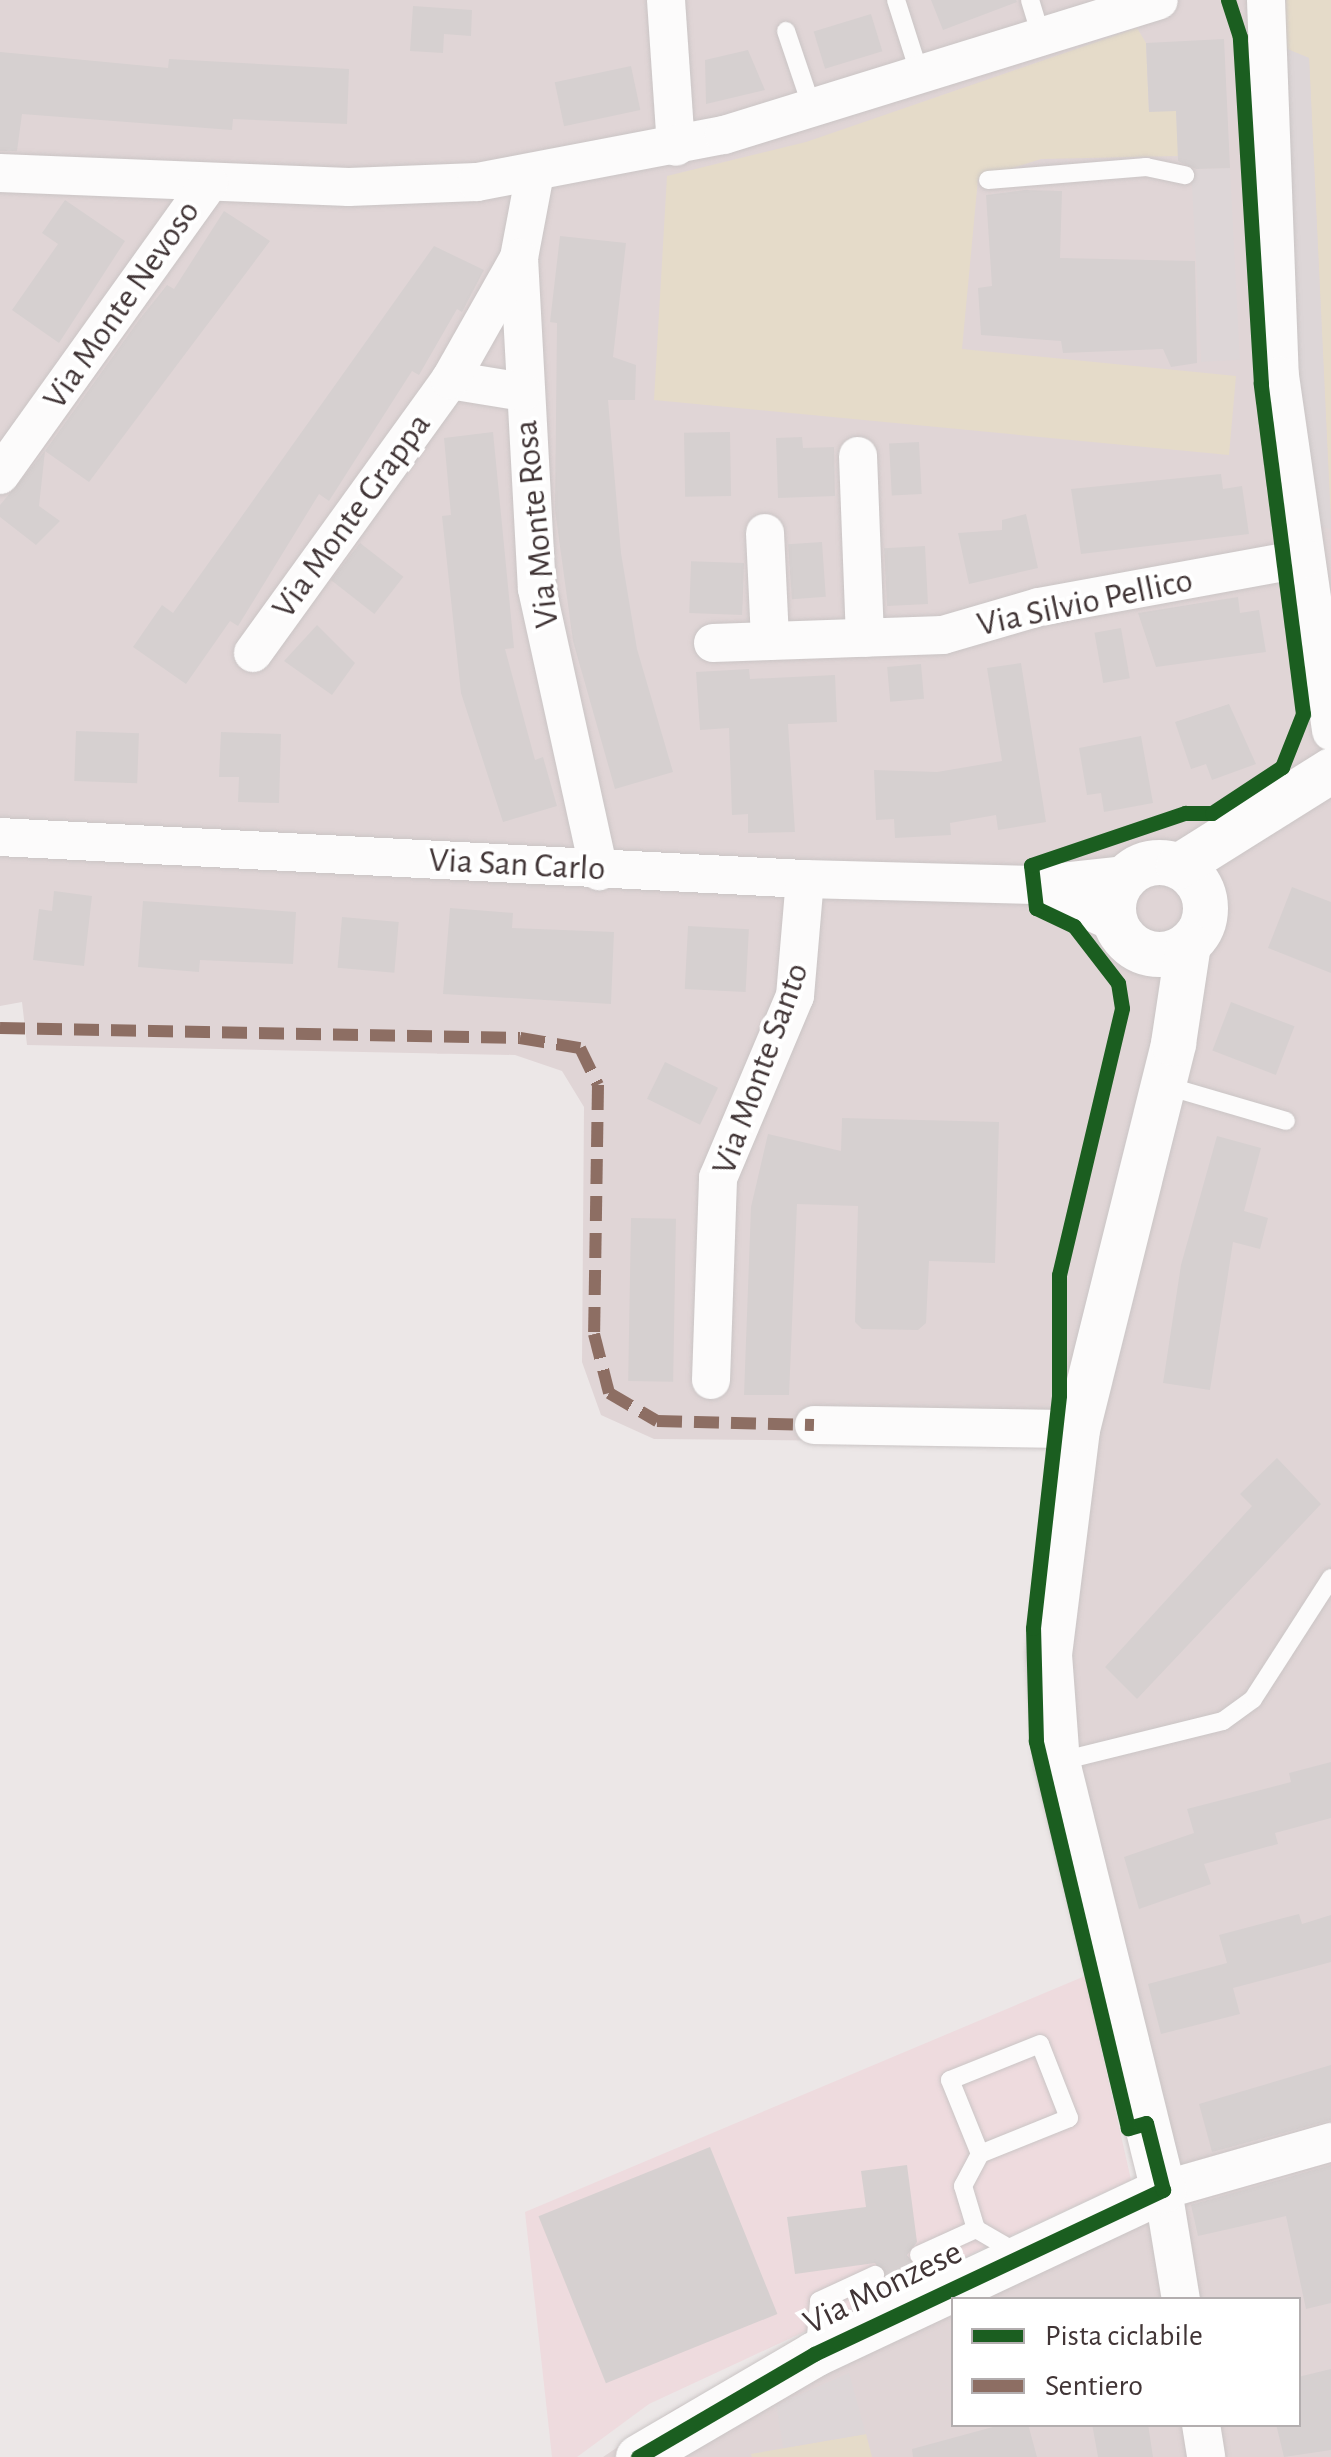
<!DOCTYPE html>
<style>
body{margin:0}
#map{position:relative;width:1331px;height:2457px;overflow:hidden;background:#ece7e7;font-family:"Alegreya Sans",sans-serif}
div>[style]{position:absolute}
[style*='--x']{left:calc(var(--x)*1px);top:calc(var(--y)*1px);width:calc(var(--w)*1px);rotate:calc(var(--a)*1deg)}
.residential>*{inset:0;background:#e0d5d6}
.commercial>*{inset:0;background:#eedbde}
.green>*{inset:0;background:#e5dbc9}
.parking>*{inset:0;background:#ddd6d7;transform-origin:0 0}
.building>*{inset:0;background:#d6d0d0;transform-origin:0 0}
.roads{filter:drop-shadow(0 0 2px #cac5c5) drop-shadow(0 0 2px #cac5c5)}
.service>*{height:18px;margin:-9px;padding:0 9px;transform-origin:9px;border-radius:9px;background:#fcfbfb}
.minor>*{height:38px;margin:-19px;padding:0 19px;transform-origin:19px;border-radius:19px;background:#fcfbfb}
.tertiary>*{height:45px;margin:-22.5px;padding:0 22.5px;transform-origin:22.5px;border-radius:22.5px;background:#fcfbfb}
.tertiary>.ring{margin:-22.5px;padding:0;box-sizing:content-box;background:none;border:45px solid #fcfbfb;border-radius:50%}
.quiet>*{height:12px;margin-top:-6px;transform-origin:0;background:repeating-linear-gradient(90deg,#8d6e63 0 25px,transparent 0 37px)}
.cycleway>*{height:15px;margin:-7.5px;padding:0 7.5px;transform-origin:7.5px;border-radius:7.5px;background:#1b5e20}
span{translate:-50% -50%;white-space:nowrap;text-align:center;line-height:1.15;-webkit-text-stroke:8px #fff;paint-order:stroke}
.street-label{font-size:35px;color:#413536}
.legend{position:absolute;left:951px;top:2297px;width:350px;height:130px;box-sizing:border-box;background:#fff;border:2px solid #b3aeaf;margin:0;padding:12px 18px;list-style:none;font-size:30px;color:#413536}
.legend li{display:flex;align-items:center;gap:20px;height:50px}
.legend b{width:50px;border:2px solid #b3aeaf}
</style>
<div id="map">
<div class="residential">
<div style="clip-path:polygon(evenodd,0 0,1331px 0,1331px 2457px,603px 2457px,676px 2408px,1165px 2187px,1064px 1771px,1079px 1443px,654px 1439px,601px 1415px,582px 1362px,584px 1107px,562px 1071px,515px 1055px,27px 1045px,22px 1002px,0 1006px,0 0,954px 2300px,1298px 2300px,1298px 2424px,954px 2424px,954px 2300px)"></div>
</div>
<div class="commercial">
<div style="clip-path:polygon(1085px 1976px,1131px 2180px,649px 2404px,577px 2457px,552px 2457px,525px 2212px)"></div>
</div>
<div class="green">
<div style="clip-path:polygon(1286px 0,1331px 0,1331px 522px,1309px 58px,1282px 47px)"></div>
<div style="clip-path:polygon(1137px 28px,1146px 43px,1149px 111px,1176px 111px,1179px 156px,1041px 159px,978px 179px,962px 349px,1236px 376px,1229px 455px,654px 400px,667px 176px,806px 142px)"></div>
<div style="clip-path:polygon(866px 2434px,872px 2457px,752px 2457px,751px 2454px)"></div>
</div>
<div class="parking">
<div style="clip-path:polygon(1282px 47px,1309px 58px,1331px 529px,1306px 523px,1288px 335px)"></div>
<div style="left:1230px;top:168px;width:192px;height:39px;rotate:87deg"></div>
<div style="clip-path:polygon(849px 2373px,866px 2434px,783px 2448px,776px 2405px)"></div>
</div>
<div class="building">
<div style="clip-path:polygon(931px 0,1016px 0,1017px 2px,943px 30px)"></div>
<div style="clip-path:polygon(413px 6px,472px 10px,471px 36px,444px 34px,443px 53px,410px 51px)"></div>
<div style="left:871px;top:14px;width:39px;height:60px;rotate:73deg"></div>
<div style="clip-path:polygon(1224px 39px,1230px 168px,1196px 169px,1178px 161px,1176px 111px,1149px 112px,1146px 43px)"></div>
<div style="clip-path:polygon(748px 50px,765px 90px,706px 104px,705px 60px)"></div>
<div style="clip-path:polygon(0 52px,168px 68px,169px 59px,349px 69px,347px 124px,233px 119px,232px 130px,22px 114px,17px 151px,0 151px)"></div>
<div style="left:631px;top:66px;width:45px;height:78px;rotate:78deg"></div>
<div style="clip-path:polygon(1025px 190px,1062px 191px,1060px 258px,1195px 261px,1197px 363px,1171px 367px,1163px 349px,1063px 353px,1061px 341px,981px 335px,978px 288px,992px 286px,986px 195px)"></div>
<div style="clip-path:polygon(65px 200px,125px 241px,59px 343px,12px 310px,58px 244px,42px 233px)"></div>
<div style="clip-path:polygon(224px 211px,270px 241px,89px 482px,45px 451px,139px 320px,167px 285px,174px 289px)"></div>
<div style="clip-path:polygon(560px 236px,626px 243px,613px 357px,636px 365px,635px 400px,608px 400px,621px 553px,637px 649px,673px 772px,615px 789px,573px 641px,555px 510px,557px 323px,550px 322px)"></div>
<div style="clip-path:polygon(434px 246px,484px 270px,462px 312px,457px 309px,419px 375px,412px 371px,329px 501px,319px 494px,238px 626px,230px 621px,186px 684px,133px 647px,162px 605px,173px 613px)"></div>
<div style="clip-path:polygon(493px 432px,514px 648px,505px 649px,535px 760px,543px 757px,557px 806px,503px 822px,461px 693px,442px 516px,451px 515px,444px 438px)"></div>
<div style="left:730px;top:432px;width:64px;height:46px;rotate:89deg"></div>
<div style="clip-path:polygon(802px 437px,803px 448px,834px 447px,835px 496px,778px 498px,776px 438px)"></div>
<div style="left:919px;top:442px;width:52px;height:30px;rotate:87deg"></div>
<div style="clip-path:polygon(45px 451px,39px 506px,60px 521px,36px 545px,0 517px,0 505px)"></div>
<div style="clip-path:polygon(1221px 474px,1223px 489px,1242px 486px,1249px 534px,1081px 554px,1071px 489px)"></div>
<div style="clip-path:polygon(1026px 514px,1038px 568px,969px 584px,958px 533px,1002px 530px,1002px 520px)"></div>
<div style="left:822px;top:542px;width:55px;height:34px;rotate:86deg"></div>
<div style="left:360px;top:543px;width:55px;height:47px;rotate:38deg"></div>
<div style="left:925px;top:546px;width:58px;height:41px;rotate:87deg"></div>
<div style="left:744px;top:563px;width:52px;height:53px;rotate:92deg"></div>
<div style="clip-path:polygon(1238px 597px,1240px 613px,1259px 610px,1266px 652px,1156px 667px,1138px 613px)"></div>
<div style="clip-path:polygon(317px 625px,355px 663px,332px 695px,284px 661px)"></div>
<div style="left:1121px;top:628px;width:51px;height:27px;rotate:80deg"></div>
<div style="clip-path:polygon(1021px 663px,1046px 822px,998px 830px,996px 815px,950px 823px,951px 835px,895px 838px,894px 819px,876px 820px,874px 770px,937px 772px,1002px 761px,987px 668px)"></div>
<div style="left:921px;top:664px;width:35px;height:34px;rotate:85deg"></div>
<div style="clip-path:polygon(749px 669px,750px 679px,835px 675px,837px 722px,788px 724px,795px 832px,748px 833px,748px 814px,732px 815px,729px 728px,700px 730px,696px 672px)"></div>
<div style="clip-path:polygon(1229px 704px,1256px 764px,1212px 780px,1206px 764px,1191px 769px,1175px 722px)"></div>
<div style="left:76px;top:731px;width:63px;height:50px;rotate:2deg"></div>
<div style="clip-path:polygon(221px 732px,281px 734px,279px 803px,238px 802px,239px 777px,219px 777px)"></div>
<div style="clip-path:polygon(1141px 736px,1153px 803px,1104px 812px,1101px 793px,1087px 795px,1079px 748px)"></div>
<div style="clip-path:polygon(1292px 887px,1331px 902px,1331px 973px,1268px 948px)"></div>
<div style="clip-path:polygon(54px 891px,92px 896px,84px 966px,33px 960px,39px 909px,52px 911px)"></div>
<div style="clip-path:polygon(143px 901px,296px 912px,293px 964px,200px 960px,199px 972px,138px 967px)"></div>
<div style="clip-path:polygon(450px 908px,513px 913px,512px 928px,614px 932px,611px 1004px,443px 994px)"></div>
<div style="left:342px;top:917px;width:57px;height:51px;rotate:5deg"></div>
<div style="left:688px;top:926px;width:61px;height:63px;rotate:3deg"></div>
<div style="left:1231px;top:1002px;width:68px;height:52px;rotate:21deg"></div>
<div style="left:665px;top:1062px;width:59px;height:41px;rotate:26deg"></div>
<div style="clip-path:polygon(842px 1118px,999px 1122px,995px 1263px,929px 1261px,926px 1323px,918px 1330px,862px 1329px,855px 1322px,858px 1206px,797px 1204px,789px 1395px,744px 1395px,751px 1207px,768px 1134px,841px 1151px)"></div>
<div style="clip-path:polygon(1217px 1136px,1261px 1148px,1244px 1211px,1268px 1218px,1260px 1249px,1233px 1242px,1210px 1390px,1163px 1383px,1181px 1265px)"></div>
<div style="left:631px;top:1218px;width:45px;height:163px;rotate:1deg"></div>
<div style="clip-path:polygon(1277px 1458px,1321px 1504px,1137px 1699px,1105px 1667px,1252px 1506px,1240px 1494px)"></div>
<div style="clip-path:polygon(1331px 1762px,1331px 1818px,1275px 1833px,1278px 1844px,1204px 1864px,1211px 1884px,1139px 1909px,1124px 1857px,1194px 1833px,1187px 1809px,1291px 1782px,1289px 1773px)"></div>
<div style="clip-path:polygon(1299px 1914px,1302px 1924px,1331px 1915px,1331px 1962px,1233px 1988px,1240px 2014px,1161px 2034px,1148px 1984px,1227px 1963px,1219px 1935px)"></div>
<div style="clip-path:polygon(1331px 2065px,1331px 2120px,1212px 2152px,1199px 2104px)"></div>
<div style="left:710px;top:2147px;width:180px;height:185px;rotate:68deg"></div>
<div style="clip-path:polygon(907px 2165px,917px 2242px,907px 2255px,922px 2274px,886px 2279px,875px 2263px,795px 2274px,787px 2217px,866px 2207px,861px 2171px)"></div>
<div style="clip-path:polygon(1331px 2165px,1331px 2303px,1306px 2309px,1286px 2216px,1198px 2236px,1191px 2205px)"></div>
<div style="clip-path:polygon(1331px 2369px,1331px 2450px,1284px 2457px,1276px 2424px,1298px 2424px,1298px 2377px)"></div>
<div style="clip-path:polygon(1004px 2424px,1028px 2424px,1037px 2457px,913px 2457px,912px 2449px)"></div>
<div style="clip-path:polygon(1092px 2424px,1148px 2424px,1153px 2457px,1098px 2457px)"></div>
</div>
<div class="roads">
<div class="service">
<div style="--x:896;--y:0;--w:79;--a:72.3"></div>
<div style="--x:1030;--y:0;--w:39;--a:73"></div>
<div style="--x:786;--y:31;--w:81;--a:71.3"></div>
<div style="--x:988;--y:180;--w:159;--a:-4.7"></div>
<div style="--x:1146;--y:167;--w:40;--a:12"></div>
<div style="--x:1163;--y:1085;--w:128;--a:16.3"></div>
<div style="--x:1057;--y:1762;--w:171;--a:-13.9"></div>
<div style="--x:1223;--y:1721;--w:37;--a:-36"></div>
<div style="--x:1253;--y:1699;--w:144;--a:-57.2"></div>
<div style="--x:976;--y:2229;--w:45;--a:-106.8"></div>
<div style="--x:963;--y:2186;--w:36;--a:-62"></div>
<div style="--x:980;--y:2154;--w:96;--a:-22"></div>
<div style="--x:1069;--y:2118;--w:79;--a:-111.4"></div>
<div style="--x:1040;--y:2044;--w:97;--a:158.2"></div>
<div style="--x:950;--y:2080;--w:80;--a:67.9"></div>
<div style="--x:919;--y:2255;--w:63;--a:-24.5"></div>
<div style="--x:976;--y:2229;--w:50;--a:30.2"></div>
<div style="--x:815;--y:2348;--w:47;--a:-85.1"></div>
<div style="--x:819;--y:2301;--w:62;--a:-24.9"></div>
</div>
<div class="minor">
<div style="--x:666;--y:0;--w:147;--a:86.1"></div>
<div style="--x:1266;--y:0;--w:376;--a:87.9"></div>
<div style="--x:1280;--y:376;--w:359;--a:81.8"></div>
<div style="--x:0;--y:173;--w:349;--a:2.3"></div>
<div style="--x:349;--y:187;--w:128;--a:-2.2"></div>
<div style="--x:477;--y:182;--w:251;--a:-10.8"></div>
<div style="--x:724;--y:135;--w:455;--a:-17.2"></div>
<div style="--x:535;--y:173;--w:86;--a:100.7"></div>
<div style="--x:519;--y:258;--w:331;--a:86.9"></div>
<div style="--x:537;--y:589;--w:289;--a:77.6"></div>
<div style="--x:450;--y:380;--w:74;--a:9.3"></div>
<div style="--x:858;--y:456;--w:182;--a:87.8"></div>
<div style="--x:0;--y:475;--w:359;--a:-54.4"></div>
<div style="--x:765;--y:533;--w:108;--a:87.3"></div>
<div style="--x:713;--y:643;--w:230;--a:-2"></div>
<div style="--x:943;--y:635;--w:100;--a:-16.3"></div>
<div style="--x:1039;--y:607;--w:270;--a:-10.4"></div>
<div style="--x:253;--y:653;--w:337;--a:-54.2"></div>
<div style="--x:450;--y:380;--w:140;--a:-60.5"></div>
<div style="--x:0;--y:837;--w:806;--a:2.99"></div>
<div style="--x:805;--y:879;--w:229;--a:1.5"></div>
<div style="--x:1034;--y:885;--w:93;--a:-6.2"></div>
<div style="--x:1036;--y:886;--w:87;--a:25.1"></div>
<div style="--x:711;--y:1380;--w:202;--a:-88"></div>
<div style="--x:718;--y:1178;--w:198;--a:-67.1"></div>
<div style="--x:795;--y:996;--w:117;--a:-85.1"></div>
<div style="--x:814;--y:1425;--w:263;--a:0.9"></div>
<div style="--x:1181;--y:2300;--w:111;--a:-99.3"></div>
<div style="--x:1163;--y:2190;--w:175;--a:-15.9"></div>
<div style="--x:1201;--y:2424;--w:33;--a:81"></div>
</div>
<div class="tertiary">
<div class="ring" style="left:1113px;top:862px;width:47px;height:47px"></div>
<div style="--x:1178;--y:866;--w:181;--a:-32.1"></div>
<div style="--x:638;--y:2457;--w:204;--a:-30.3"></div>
<div style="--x:814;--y:2354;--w:386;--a:-25.2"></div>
<div style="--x:1163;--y:2190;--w:440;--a:-103.9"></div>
<div style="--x:1057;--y:1763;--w:109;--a:-94.2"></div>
<div style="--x:1049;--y:1654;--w:227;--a:-82.9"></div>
<div style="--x:1077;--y:1429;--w:398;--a:-76"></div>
<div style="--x:1173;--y:1043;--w:100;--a:-81.4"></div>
</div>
</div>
<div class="quiet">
<div style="--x:0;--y:1028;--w:520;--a:1.1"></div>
<div style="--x:520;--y:1038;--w:61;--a:9.5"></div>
<div style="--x:580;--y:1048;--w:41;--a:64.1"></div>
<div style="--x:598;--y:1085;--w:249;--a:90.9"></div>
<div style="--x:594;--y:1334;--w:61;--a:75.7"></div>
<div style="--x:609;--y:1393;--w:56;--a:30.3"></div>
<div style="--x:657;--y:1421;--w:157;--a:1.5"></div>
</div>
<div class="cycleway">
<div style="--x:638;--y:2457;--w:204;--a:-30.3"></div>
<div style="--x:814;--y:2354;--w:386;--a:-25.2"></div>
<div style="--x:1163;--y:2190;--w:69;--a:-104.2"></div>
<div style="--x:1146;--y:2123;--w:19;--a:164"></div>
<div style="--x:1128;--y:2128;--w:398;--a:-103.4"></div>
<div style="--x:1036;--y:1741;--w:113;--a:-91.5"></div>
<div style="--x:1033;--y:1628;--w:234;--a:-83.6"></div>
<div style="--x:1059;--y:1395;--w:120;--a:-90"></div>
<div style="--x:1059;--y:1275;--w:274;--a:-76.7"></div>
<div style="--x:1122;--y:1008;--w:25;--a:-99"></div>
<div style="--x:1118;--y:983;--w:72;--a:-127.7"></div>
<div style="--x:1074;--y:926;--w:42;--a:-154.7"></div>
<div style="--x:1036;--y:908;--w:43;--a:-96.6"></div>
<div style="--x:1031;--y:865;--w:163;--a:-18.7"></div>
<div style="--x:1185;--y:813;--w:27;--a:0"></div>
<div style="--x:1212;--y:813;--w:84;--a:-33.3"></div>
<div style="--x:1282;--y:767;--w:57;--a:-68.4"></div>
<div style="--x:1303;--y:714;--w:333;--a:-97.3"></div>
<div style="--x:1261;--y:384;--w:348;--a:-93.5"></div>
<div style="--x:1240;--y:37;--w:39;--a:-108"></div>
</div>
<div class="street-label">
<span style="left:122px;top:305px;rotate:-55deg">Via Monte Nevoso</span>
<span style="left:352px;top:516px;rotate:-54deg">Via Monte Grappa</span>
<span style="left:537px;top:524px;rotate:-96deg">Via Monte Rosa</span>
<span style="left:1085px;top:603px;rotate:-12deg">Via Silvio Pellico</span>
<span style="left:517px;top:865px;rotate:3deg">Via San Carlo</span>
<span style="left:761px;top:1069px;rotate:-70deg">Via Monte Santo</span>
<span style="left:883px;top:2288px;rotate:-26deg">Via Monzese</span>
</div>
<ul class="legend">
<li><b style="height:12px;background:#1b5e20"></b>Pista ciclabile</li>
<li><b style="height:12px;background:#8d6e63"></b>Sentiero</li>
</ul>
</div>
